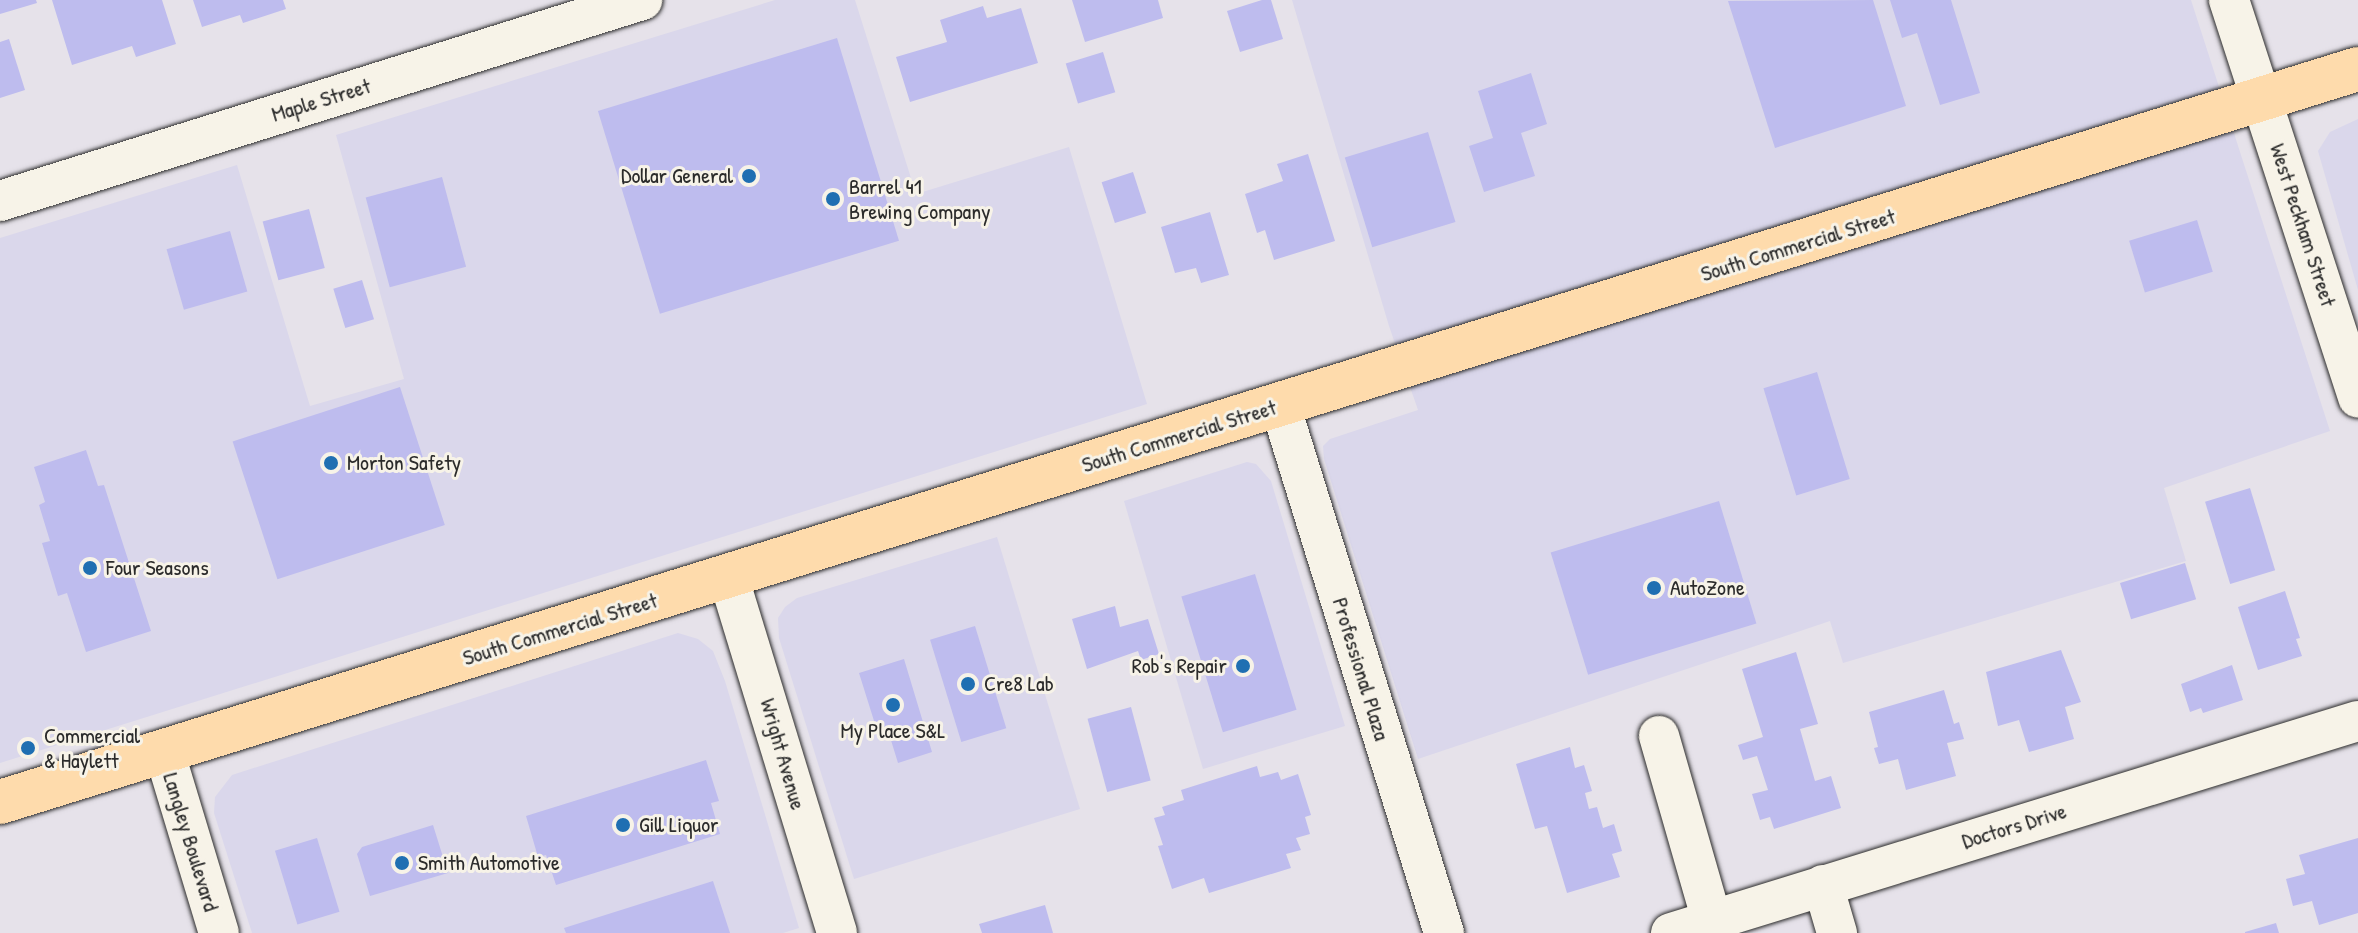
<!DOCTYPE html>
<style>
body{margin:0}
#map{position:relative;width:2358px;height:933px;overflow:hidden;background:#e6e2ea;font-family:"Patrick Hand",sans-serif}
div>[style]{position:absolute}
[style*='--x']{left:calc(var(--x)*1px);top:calc(var(--y)*1px);width:calc(var(--w)*1px);rotate:calc(var(--a)*1deg)}
.built>*{inset:0;background:#dad7eb}
.building>*{inset:0;background:#bebcee;transform-origin:0 0}
.roads{filter:drop-shadow(0 0 2px #2b2b2b) drop-shadow(0 0 2px #2b2b2b)}
.minor>*{height:40px;margin:-20px;padding:0 20px;transform-origin:20px;border-radius:20px;background:#f7f3e8}
.major>*{height:44px;margin:-22px;padding:0 22px;transform-origin:22px;border-radius:22px;background:#fedbac}
.dots>*{width:22px;height:22px;translate:-50% -50%;box-sizing:border-box;border:4px solid #f7f3e8;border-radius:50%}
span{translate:-50% -50%;white-space:nowrap;text-align:center;line-height:1.15;-webkit-text-stroke:6px #f7f3e8;paint-order:stroke}
.street-label{font-size:22px;color:#2b2b2b}
.poi-label{font-size:22px;color:#2b2b2b}
.right{translate:-100% -50%;text-align:right}
.left{translate:0 -50%;text-align:left}
</style>
<div id="map">
<div class="built">
<div style="clip-path:polygon(775px 0,855px 0,916px 194px,1069px 147px,1147px 404px,0 763px,0 238px,237px 165px,310px 406px,404px 379px,336px 135px)"></div>
<div style="clip-path:polygon(1292px 0,2191px 0,2330px 431px,2164px 488px,2186px 561px,1843px 663px,1830px 621px,1418px 759px,1324px 459px,1323px 446px,1330px 439px,1418px 410px,1389px 326px)"></div>
<div style="clip-path:polygon(2358px 119px,2358px 290px,2318px 151px,2330px 132px)"></div>
<div style="clip-path:polygon(1247px 462px,1256px 464px,1271px 481px,1345px 726px,1203px 769px,1124px 501px)"></div>
<div style="clip-path:polygon(997px 537px,1080px 809px,854px 879px,779px 638px,778px 618px,785px 607px,797px 598px)"></div>
<div style="clip-path:polygon(678px 633px,698px 639px,713px 651px,725px 681px,799px 928px,783px 933px,252px 933px,214px 813px,215px 797px,232px 775px)"></div>
</div>
<div class="building">
<div style="clip-path:polygon(0 0,36px 0,37px 3px,0 14px)"></div>
<div style="clip-path:polygon(52px 0,162px 0,176px 44px,136px 57px,132px 46px,72px 65px)"></div>
<div style="clip-path:polygon(193px 0,283px 0,286px 9px,243px 23px,240px 15px,202px 27px)"></div>
<div style="clip-path:polygon(1072px 0,1158px 0,1163px 18px,1085px 42px)"></div>
<div style="clip-path:polygon(1262px 0,1271px 0,1283px 39px,1240px 52px,1227px 11px)"></div>
<div style="clip-path:polygon(1873px 0,1906px 106px,1775px 148px,1728px 1px)"></div>
<div style="clip-path:polygon(1890px 0,1951px 0,1980px 93px,1940px 105px,1917px 33px,1902px 38px)"></div>
<div style="clip-path:polygon(983px 6px,987px 18px,1021px 8px,1038px 63px,910px 102px,896px 57px,947px 42px,940px 20px)"></div>
<div style="left:837px;top:38px;width:212px;height:250px;rotate:73deg"></div>
<div style="clip-path:polygon(9px 39px,25px 90px,0 98px,0 42px)"></div>
<div style="left:1103px;top:52px;width:42px;height:39px;rotate:73deg"></div>
<div style="clip-path:polygon(1531px 73px,1547px 124px,1521px 133px,1535px 176px,1484px 192px,1469px 146px,1493px 138px,1478px 91px)"></div>
<div style="left:1428px;top:132px;width:94px;height:87px;rotate:73deg"></div>
<div style="clip-path:polygon(1308px 154px,1335px 241px,1274px 260px,1265px 230px,1257px 233px,1245px 194px,1283px 181px,1277px 164px)"></div>
<div style="left:1133px;top:172px;width:43px;height:33px;rotate:72deg"></div>
<div style="left:442px;top:177px;width:93px;height:79px;rotate:75deg"></div>
<div style="left:309px;top:209px;width:61px;height:48px;rotate:75deg"></div>
<div style="clip-path:polygon(1210px 212px,1229px 275px,1201px 283px,1196px 268px,1175px 273px,1161px 227px)"></div>
<div style="left:2197px;top:220px;width:54px;height:71px;rotate:73deg"></div>
<div style="left:230px;top:231px;width:63px;height:66px;rotate:74deg"></div>
<div style="left:362px;top:280px;width:41px;height:30px;rotate:73deg"></div>
<div style="left:1817px;top:372px;width:112px;height:56px;rotate:73deg"></div>
<div style="left:400px;top:387px;width:145px;height:176px;rotate:72deg"></div>
<div style="clip-path:polygon(86px 450px,98px 486px,104px 485px,151px 631px,86px 652px,67px 593px,58px 596px,42px 543px,50px 541px,39px 505px,45px 502px,34px 467px)"></div>
<div style="left:2250px;top:488px;width:86px;height:47px;rotate:73deg"></div>
<div style="left:1719px;top:501px;width:128px;height:176px;rotate:73deg"></div>
<div style="left:2185px;top:563px;width:38px;height:68px;rotate:73deg"></div>
<div style="left:1255px;top:574px;width:142px;height:77px;rotate:73deg"></div>
<div style="clip-path:polygon(2285px 591px,2300px 638px,2296px 639px,2302px 656px,2258px 670px,2238px 607px)"></div>
<div style="clip-path:polygon(1115px 606px,1120px 627px,1148px 619px,1159px 654px,1141px 660px,1138px 651px,1087px 669px,1072px 619px)"></div>
<div style="left:975px;top:626px;width:107px;height:47px;rotate:73deg"></div>
<div style="clip-path:polygon(2061px 650px,2081px 702px,2065px 707px,2074px 739px,2029px 752px,2019px 720px,1998px 726px,1986px 672px)"></div>
<div style="clip-path:polygon(1796px 652px,1818px 724px,1800px 729px,1815px 781px,1831px 776px,1841px 808px,1774px 829px,1770px 817px,1760px 820px,1752px 794px,1768px 790px,1757px 756px,1743px 760px,1738px 745px,1763px 737px,1742px 669px)"></div>
<div style="clip-path:polygon(904px 659px,932px 752px,898px 763px,890px 737px,880px 740px,859px 673px)"></div>
<div style="clip-path:polygon(2232px 665px,2243px 700px,2203px 713px,2201px 708px,2190px 712px,2181px 684px)"></div>
<div style="clip-path:polygon(1944px 690px,1954px 724px,1959px 722px,1964px 739px,1947px 743px,1956px 776px,1906px 790px,1898px 759px,1879px 764px,1874px 748px,1878px 747px,1869px 712px)"></div>
<div style="left:1131px;top:707px;width:76px;height:45px;rotate:75deg"></div>
<div style="clip-path:polygon(1570px 747px,1575px 768px,1584px 765px,1592px 791px,1585px 793px,1589px 809px,1597px 807px,1603px 828px,1614px 824px,1622px 851px,1612px 854px,1620px 877px,1567px 893px,1547px 826px,1535px 829px,1516px 764px)"></div>
<div style="clip-path:polygon(706px 760px,719px 801px,711px 803px,720px 834px,556px 885px,546px 855px,538px 857px,526px 816px)"></div>
<div style="clip-path:polygon(1257px 766px,1260px 777px,1278px 772px,1281px 780px,1298px 774px,1311px 815px,1305px 817px,1310px 834px,1296px 838px,1301px 850px,1286px 854px,1291px 868px,1209px 893px,1204px 878px,1172px 889px,1158px 846px,1163px 845px,1154px 818px,1165px 815px,1162px 807px,1184px 800px,1181px 790px)"></div>
<div style="clip-path:polygon(433px 825px,448px 873px,370px 896px,357px 854px,362px 847px)"></div>
<div style="left:317px;top:838px;width:77px;height:44px;rotate:73deg"></div>
<div style="clip-path:polygon(2358px 838px,2358px 913px,2319px 925px,2312px 901px,2293px 906px,2286px 879px,2305px 874px,2299px 855px)"></div>
<div style="clip-path:polygon(713px 881px,730px 933px,566px 933px,564px 928px)"></div>
<div style="clip-path:polygon(1045px 905px,1053px 933px,982px 933px,979px 924px)"></div>
<div style="clip-path:polygon(2276px 923px,2279px 933px,2245px 933px,2245px 932px)"></div>
</div>
<div class="roads">
<div class="minor">
<div style="--x:2229;--y:0;--w:418;--a:72"></div>
<div style="--x:0;--y:201;--w:673;--a:-17.38"></div>
<div style="--x:1280;--y:405;--w:553;--a:72.74"></div>
<div style="--x:728;--y:576;--w:373;--a:73"></div>
<div style="--x:1659;--y:736;--w:192;--a:74"></div>
<div style="--x:164;--y:751;--w:190;--a:73.2"></div>
<div style="--x:1823;--y:885;--w:50;--a:73.7"></div>
<div style="--x:1671;--y:933;--w:719;--a:-17.15"></div>
</div>
<div class="major">
<div style="--x:0;--y:802;--w:2469;--a:-17.27"></div>
</div>
</div>
<div class="dots">
<div style="left:749px;top:176px;background:#1f6fb2"></div>
<div style="left:833px;top:199px;background:#1f6fb2"></div>
<div style="left:331px;top:463px;background:#1f6fb2"></div>
<div style="left:90px;top:568px;background:#1f6fb2"></div>
<div style="left:1654px;top:588px;background:#1f6fb2"></div>
<div style="left:1243px;top:666px;background:#1f6fb2"></div>
<div style="left:968px;top:684px;background:#1f6fb2"></div>
<div style="left:893px;top:705px;background:#1f6fb2"></div>
<div style="left:28px;top:748px;background:#1f6fb2"></div>
<div style="left:623px;top:825px;background:#1f6fb2"></div>
<div style="left:402px;top:863px;background:#1f6fb2"></div>
</div>
<div class="street-label">
<span style="left:321px;top:100px;rotate:-17deg">Maple Street</span>
<span style="left:2303px;top:225px;rotate:72deg">West Peckham Street</span>
<span style="left:1798px;top:245px;rotate:-17deg">South Commercial Street</span>
<span style="left:1179px;top:436px;rotate:-17deg">South Commercial Street</span>
<span style="left:560px;top:629px;rotate:-17deg">South Commercial Street</span>
<span style="left:1361px;top:669px;rotate:73deg">Professional Plaza</span>
<span style="left:783px;top:754px;rotate:74deg">Wright Avenue</span>
<span style="left:2014px;top:826px;rotate:-17deg">Doctors Drive</span>
<span style="left:191px;top:842px;rotate:73deg">Langley Boulevard</span>
</div>
<div class="poi-label">
<span class="right" style="left:733px;top:176px">Dollar General</span>
<span class="left" style="left:849px;top:199px">Barrel 41<br>Brewing Company</span>
<span class="left" style="left:347px;top:463px">Morton Safety</span>
<span class="left" style="left:106px;top:568px">Four Seasons</span>
<span class="left" style="left:1670px;top:588px">AutoZone</span>
<span class="right" style="left:1227px;top:666px">Rob's Repair</span>
<span class="left" style="left:984px;top:684px">Cre8 Lab</span>
<span style="left:893px;top:731px">My Place S&amp;L</span>
<span class="left" style="left:44px;top:748px">Commercial<br>&amp; Haylett</span>
<span class="left" style="left:639px;top:825px">Gill Liquor</span>
<span class="left" style="left:418px;top:863px">Smith Automotive</span>
</div>
</div>
